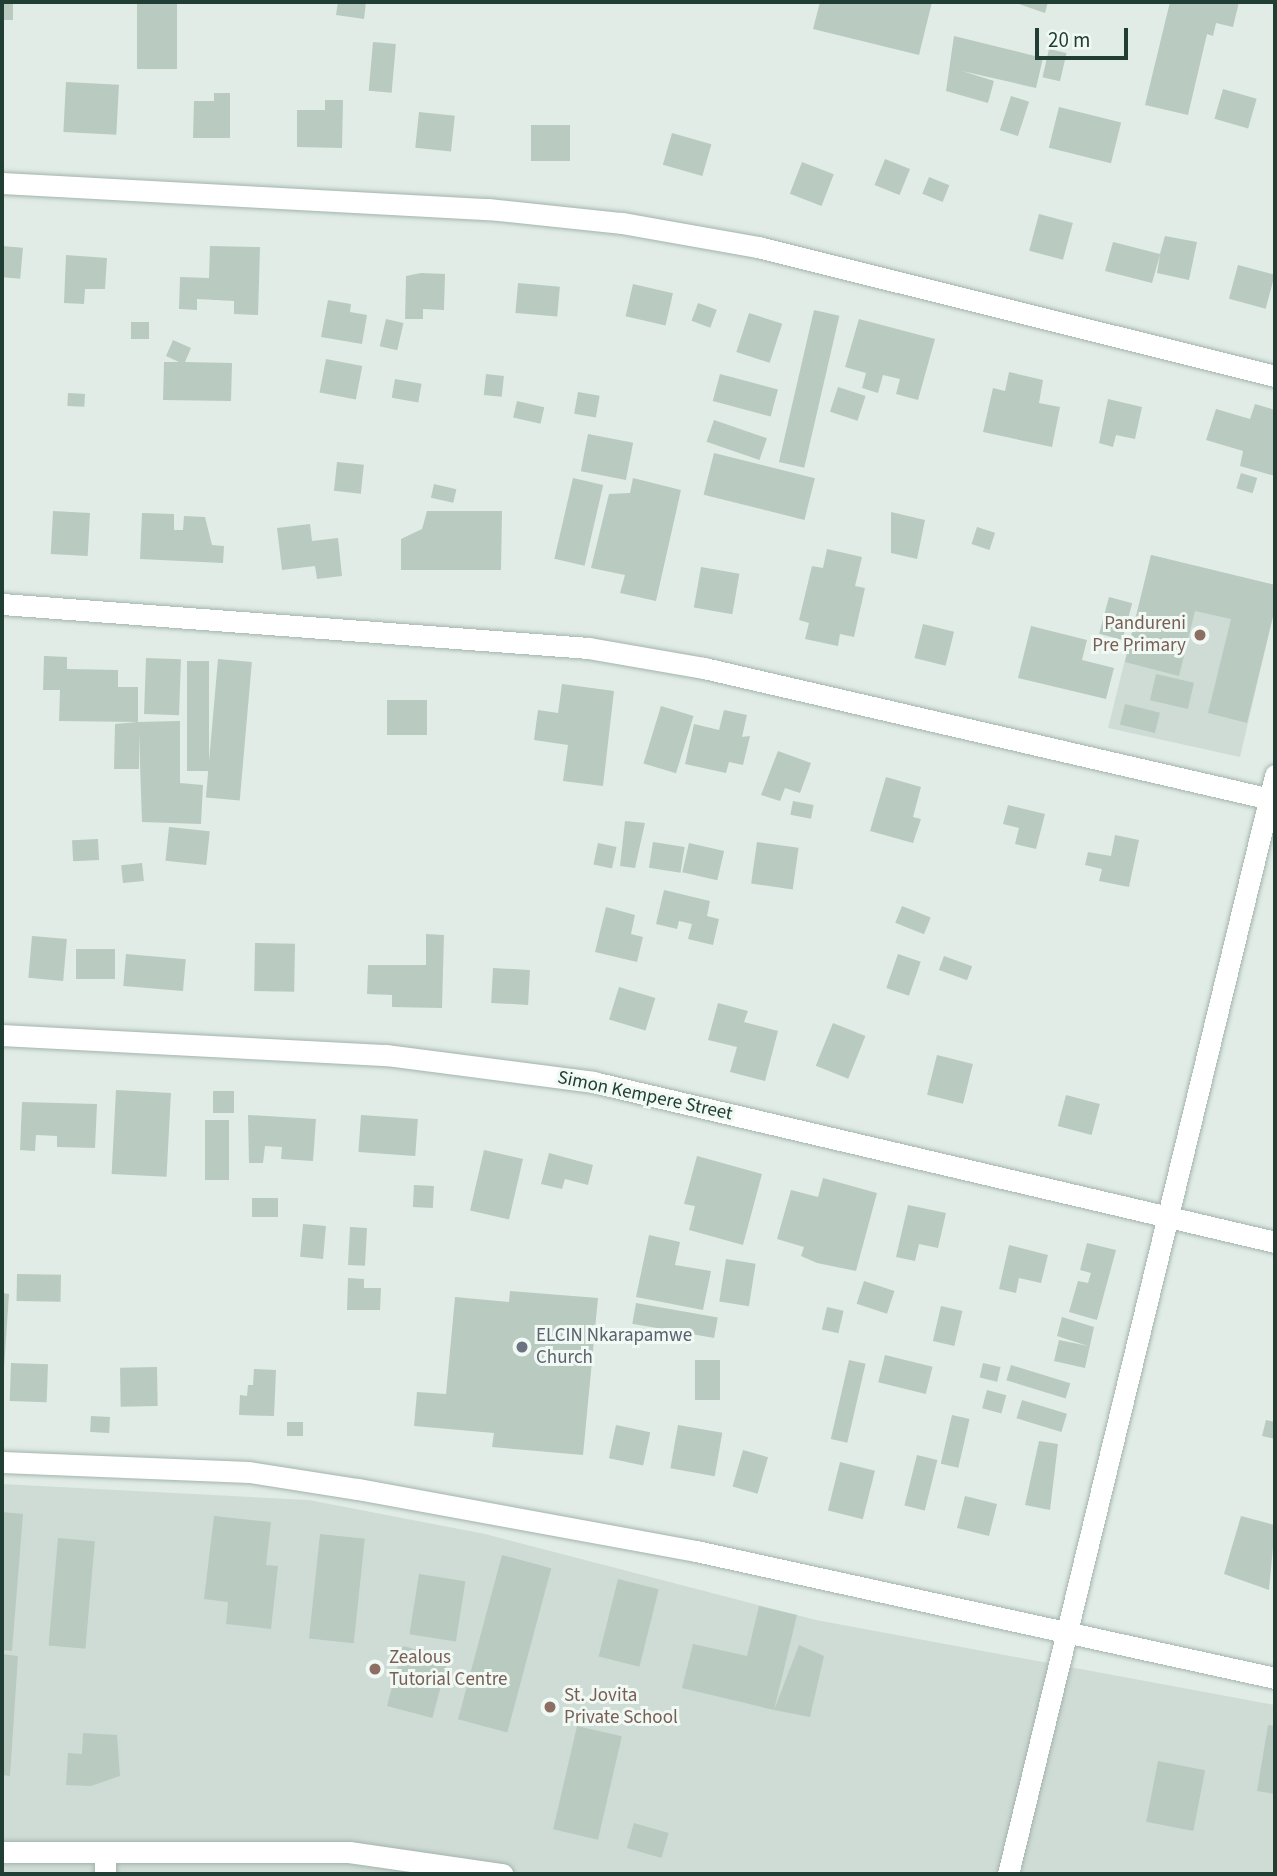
<!DOCTYPE html>
<style>
body{margin:0}
#map{position:relative;width:1277px;height:1876px;overflow:hidden;background:#e1ece6;font-family:"Source Sans 3",sans-serif}
div>[style]{position:absolute}
[style*='--x']{left:calc(var(--x)*1px);top:calc(var(--y)*1px);width:calc(var(--w)*1px);rotate:calc(var(--a)*1deg)}
.built>*{inset:0;background:#cfdcd5}
.building>*{inset:0;background:#b9cac1;transform-origin:0 0}
.roads{filter:drop-shadow(0 0 2px #a3b4ad) drop-shadow(0 0 2px #a3b4ad)}
.minor>*{height:21px;margin:-10.5px;padding:0 10.5px;transform-origin:10.5px;border-radius:10.5px;background:#fff}
.dots>*{width:19px;height:19px;translate:-50% -50%;box-sizing:border-box;border:4px solid #f1f9f4;border-radius:50%}
span{translate:-50% -50%;white-space:nowrap;text-align:center;line-height:1.15;-webkit-text-stroke:6px #f1f9f4;paint-order:stroke}
.education-label{font-size:19px;color:#785e54}
.right{translate:-100% -50%;text-align:right}
.left{translate:0 -50%;text-align:left}
.street-label{font-size:19px;color:#203e33}
.worship-label{font-size:19px;color:#5b616d}
.frame{position:absolute;inset:0;border:4px solid #203e33;pointer-events:none}
.scale{position:absolute;left:1035px;top:28px;width:93px;height:32px;box-sizing:border-box;border:4px solid #203e33;border-top:0;padding-left:9px;font-size:21px;line-height:24px;white-space:nowrap;color:#203e33;-webkit-text-stroke:5px #f1f9f4;paint-order:stroke}
</style>
<div id="map">
<div class="built">
<div style="clip-path:polygon(1151px 555px,1275px 585px,1275px 608px,1240px 757px,1108px 728px)"></div>
<div style="clip-path:polygon(2px 1484px,309px 1500px,485px 1534px,816px 1620px,1275px 1705px,1275px 1874px,2px 1874px)"></div>
</div>
<div class="building">
<div style="left:2px;top:2px;width:11px;height:18px"></div>
<div style="left:137px;top:2px;width:40px;height:67px"></div>
<div style="clip-path:polygon(338px 2px,366px 2px,364px 19px,336px 15px)"></div>
<div style="clip-path:polygon(820px 2px,932px 2px,919px 55px,813px 29px)"></div>
<div style="clip-path:polygon(1013px 2px,1048px 2px,1045px 13px)"></div>
<div style="clip-path:polygon(1170px 2px,1239px 2px,1233px 27px,1216px 23px,1213px 36px,1207px 34px,1188px 115px,1145px 105px)"></div>
<div style="clip-path:polygon(954px 36px,1043px 58px,1036px 88px,962px 71px,994px 81px,988px 103px,946px 91px)"></div>
<div style="left:373px;top:42px;width:23px;height:49px;rotate:5deg"></div>
<div style="left:1049px;top:49px;width:18px;height:29px;rotate:13deg"></div>
<div style="left:66px;top:82px;width:53px;height:50px;rotate:3deg"></div>
<div style="left:1223px;top:89px;width:35px;height:31px;rotate:16deg"></div>
<div style="clip-path:polygon(214px 93px,230px 93px,230px 138px,193px 138px,194px 101px,214px 101px)"></div>
<div style="left:1011px;top:96px;width:19px;height:36px;rotate:18deg"></div>
<div style="clip-path:polygon(325px 100px,343px 100px,342px 148px,297px 147px,297px 110px,325px 110px)"></div>
<div style="left:1059px;top:107px;width:64px;height:42px;rotate:14deg"></div>
<div style="left:419px;top:112px;width:36px;height:36px;rotate:6deg"></div>
<div style="left:531px;top:125px;width:39px;height:36px"></div>
<div style="left:672px;top:133px;width:41px;height:33px;rotate:16deg"></div>
<div style="left:885px;top:159px;width:27px;height:28px;rotate:22deg"></div>
<div style="left:802px;top:162px;width:34px;height:34px;rotate:21deg"></div>
<div style="left:929px;top:177px;width:22px;height:18px;rotate:22deg"></div>
<div style="left:1039px;top:214px;width:35px;height:38px;rotate:15deg"></div>
<div style="clip-path:polygon(1165px 236px,1197px 242px,1189px 280px,1157px 273px,1160px 255px,1152px 283px,1105px 271px,1113px 242px,1160px 254px)"></div>
<div style="left:2px;top:246px;width:21px;height:31px;rotate:5deg"></div>
<div style="clip-path:polygon(210px 246px,260px 247px,258px 315px,234px 314px,234px 301px,197px 299px,197px 310px,179px 309px,180px 277px,209px 278px)"></div>
<div style="clip-path:polygon(66px 255px,107px 258px,105px 289px,85px 289px,84px 304px,64px 303px)"></div>
<div style="left:1238px;top:265px;width:38px;height:35px;rotate:15deg"></div>
<div style="clip-path:polygon(421px 273px,445px 274px,444px 310px,423px 309px,423px 319px,405px 319px,406px 276px)"></div>
<div style="left:518px;top:283px;width:42px;height:30px;rotate:5deg"></div>
<div style="left:633px;top:284px;width:41px;height:33px;rotate:13deg"></div>
<div style="clip-path:polygon(328px 300px,351px 304px,350px 312px,367px 315px,362px 344px,321px 337px)"></div>
<div style="left:698px;top:303px;width:20px;height:19px;rotate:20deg"></div>
<div style="left:814px;top:310px;width:26px;height:156px;rotate:13deg"></div>
<div style="left:749px;top:313px;width:35px;height:41px;rotate:18deg"></div>
<div style="left:386px;top:319px;width:18px;height:28px;rotate:13deg"></div>
<div style="clip-path:polygon(859px 319px,935px 339px,918px 400px,896px 394px,900px 379px,883px 375px,878px 393px,862px 388px,866px 373px,845px 367px)"></div>
<div style="left:131px;top:322px;width:18px;height:17px"></div>
<div style="clip-path:polygon(173px 340px,191px 348px,185px 362px,232px 363px,231px 401px,163px 400px,164px 362px,179px 362px,166px 356px)"></div>
<div style="left:326px;top:359px;width:37px;height:34px;rotate:11deg"></div>
<div style="clip-path:polygon(1009px 372px,1043px 380px,1039px 403px,1060px 407px,1052px 447px,983px 432px,993px 388px,1005px 391px)"></div>
<div style="left:486px;top:374px;width:18px;height:21px;rotate:6deg"></div>
<div style="left:720px;top:374px;width:60px;height:28px;rotate:15deg"></div>
<div style="left:395px;top:379px;width:27px;height:19px;rotate:10deg"></div>
<div style="left:838px;top:387px;width:29px;height:26px;rotate:18deg"></div>
<div style="left:578px;top:392px;width:22px;height:22px;rotate:10deg"></div>
<div style="left:68px;top:393px;width:17px;height:13px;rotate:3deg"></div>
<div style="clip-path:polygon(1108px 399px,1142px 407px,1135px 439px,1116px 435px,1113px 447px,1099px 443px)"></div>
<div style="left:517px;top:401px;width:28px;height:17px;rotate:13deg"></div>
<div style="clip-path:polygon(1255px 404px,1275px 410px,1275px 476px,1240px 466px,1243px 451px,1206px 440px,1216px 409px,1250px 419px)"></div>
<div style="left:714px;top:420px;width:56px;height:23px;rotate:19deg"></div>
<div style="left:588px;top:434px;width:46px;height:38px;rotate:11deg"></div>
<div style="left:714px;top:453px;width:104px;height:43px;rotate:14deg"></div>
<div style="left:337px;top:462px;width:27px;height:29px;rotate:6deg"></div>
<div style="left:1241px;top:473px;width:17px;height:16px;rotate:17deg"></div>
<div style="left:573px;top:478px;width:31px;height:83px;rotate:13deg"></div>
<div style="clip-path:polygon(633px 478px,681px 490px,656px 601px,620px 593px,625px 575px,591px 568px,609px 494px,630px 493px)"></div>
<div style="left:434px;top:484px;width:23px;height:14px;rotate:13deg"></div>
<div style="left:53px;top:511px;width:37px;height:43px;rotate:3deg"></div>
<div style="clip-path:polygon(427px 511px,502px 511px,501px 570px,401px 570px,401px 539px,422px 529px)"></div>
<div style="clip-path:polygon(891px 512px,925px 520px,917px 559px,891px 553px)"></div>
<div style="clip-path:polygon(142px 513px,174px 514px,174px 530px,183px 530px,184px 516px,205px 517px,212px 545px,224px 546px,223px 563px,140px 559px)"></div>
<div style="clip-path:polygon(310px 524px,312px 541px,338px 538px,342px 576px,317px 579px,315px 566px,282px 570px,277px 528px)"></div>
<div style="left:977px;top:527px;width:19px;height:18px;rotate:18deg"></div>
<div style="clip-path:polygon(827px 549px,862px 557px,855px 586px,865px 588px,854px 637px,840px 634px,838px 646px,805px 639px,809px 623px,799px 620px,812px 566px,823px 568px)"></div>
<div style="clip-path:polygon(1151px 555px,1275px 585px,1275px 608px,1247px 723px,1208px 713px,1231px 619px,1195px 611px,1179px 676px,1125px 662px)"></div>
<div style="left:701px;top:567px;width:39px;height:41px;rotate:10deg"></div>
<div style="left:1109px;top:597px;width:24px;height:38px;rotate:15deg"></div>
<div style="left:923px;top:624px;width:32px;height:35px;rotate:14deg"></div>
<div style="clip-path:polygon(1031px 626px,1087px 640px,1082px 660px,1114px 668px,1106px 699px,1018px 678px)"></div>
<div style="clip-path:polygon(44px 656px,67px 657px,67px 669px,118px 670px,118px 687px,138px 687px,138px 722px,180px 721px,180px 783px,203px 785px,201px 824px,142px 822px,139px 733px,139px 769px,114px 769px,115px 724px,138px 722px,59px 721px,60px 690px,43px 690px)"></div>
<div style="left:146px;top:658px;width:35px;height:56px;rotate:2deg"></div>
<div style="left:218px;top:659px;width:34px;height:139px;rotate:5deg"></div>
<div style="left:187px;top:661px;width:22px;height:110px"></div>
<div style="left:1156px;top:674px;width:39px;height:27px;rotate:13deg"></div>
<div style="clip-path:polygon(562px 684px,614px 691px,603px 786px,563px 781px,568px 745px,534px 740px,538px 710px,558px 713px)"></div>
<div style="left:387px;top:700px;width:40px;height:35px"></div>
<div style="left:1125px;top:704px;width:36px;height:21px;rotate:14deg"></div>
<div style="left:661px;top:706px;width:34px;height:60px;rotate:17deg"></div>
<div style="clip-path:polygon(724px 710px,747px 715px,742px 737px,750px 736px,743px 765px,729px 762px,726px 773px,685px 764px,694px 724px,719px 730px)"></div>
<div style="clip-path:polygon(778px 751px,811px 763px,800px 793px,785px 788px,780px 801px,761px 795px)"></div>
<div style="clip-path:polygon(886px 777px,921px 787px,913px 817px,921px 819px,913px 843px,870px 831px)"></div>
<div style="left:793px;top:801px;width:21px;height:14px;rotate:11deg"></div>
<div style="clip-path:polygon(1008px 805px,1045px 814px,1036px 849px,1015px 844px,1019px 828px,1003px 824px)"></div>
<div style="clip-path:polygon(625px 821px,645px 823px,635px 868px,620px 866px)"></div>
<div style="left:169px;top:827px;width:41px;height:34px;rotate:6deg"></div>
<div style="clip-path:polygon(1115px 835px,1139px 840px,1129px 887px,1099px 881px,1102px 869px,1085px 865px,1088px 852px,1111px 856px)"></div>
<div style="left:98px;top:839px;width:21px;height:26px;rotate:87deg"></div>
<div style="left:653px;top:842px;width:32px;height:26px;rotate:9deg"></div>
<div style="left:757px;top:842px;width:42px;height:42px;rotate:8deg"></div>
<div style="left:598px;top:843px;width:19px;height:22px;rotate:12deg"></div>
<div style="left:689px;top:843px;width:36px;height:30px;rotate:13deg"></div>
<div style="left:142px;top:863px;width:18px;height:21px;rotate:84deg"></div>
<div style="clip-path:polygon(664px 890px,710px 901px,707px 916px,719px 919px,713px 945px,688px 939px,692px 924px,679px 921px,677px 929px,656px 924px)"></div>
<div style="left:902px;top:906px;width:31px;height:18px;rotate:22deg"></div>
<div style="clip-path:polygon(606px 907px,635px 915px,631px 934px,643px 937px,637px 962px,595px 952px)"></div>
<div style="clip-path:polygon(426px 934px,444px 935px,442px 1008px,392px 1007px,392px 995px,367px 994px,368px 965px,426px 965px)"></div>
<div style="left:32px;top:936px;width:35px;height:42px;rotate:5deg"></div>
<div style="left:255px;top:943px;width:40px;height:48px;rotate:1deg"></div>
<div style="left:115px;top:949px;width:30px;height:39px;rotate:90deg"></div>
<div style="left:126px;top:954px;width:60px;height:32px;rotate:5deg"></div>
<div style="left:898px;top:954px;width:24px;height:36px;rotate:19deg"></div>
<div style="left:944px;top:956px;width:30px;height:15px;rotate:20deg"></div>
<div style="left:493px;top:968px;width:37px;height:35px;rotate:3deg"></div>
<div style="left:619px;top:987px;width:38px;height:34px;rotate:17deg"></div>
<div style="clip-path:polygon(718px 1003px,748px 1011px,744px 1022px,778px 1031px,765px 1081px,730px 1072px,737px 1047px,708px 1040px)"></div>
<div style="left:833px;top:1023px;width:35px;height:46px;rotate:22deg"></div>
<div style="left:937px;top:1055px;width:37px;height:41px;rotate:14deg"></div>
<div style="left:116px;top:1090px;width:55px;height:84px;rotate:3deg"></div>
<div style="left:213px;top:1091px;width:21px;height:22px"></div>
<div style="left:1066px;top:1095px;width:35px;height:32px;rotate:15deg"></div>
<div style="clip-path:polygon(22px 1102px,97px 1104px,95px 1148px,57px 1147px,57px 1136px,36px 1135px,35px 1151px,20px 1150px)"></div>
<div style="clip-path:polygon(248px 1115px,316px 1119px,313px 1161px,281px 1159px,282px 1147px,265px 1146px,263px 1163px,249px 1163px)"></div>
<div style="left:361px;top:1115px;width:57px;height:37px;rotate:4deg"></div>
<div style="left:205px;top:1120px;width:24px;height:60px"></div>
<div style="left:484px;top:1150px;width:40px;height:62px;rotate:13deg"></div>
<div style="clip-path:polygon(549px 1153px,593px 1165px,588px 1185px,565px 1179px,562px 1189px,541px 1184px)"></div>
<div style="clip-path:polygon(697px 1156px,762px 1174px,743px 1245px,689px 1230px,695px 1206px,684px 1204px)"></div>
<div style="clip-path:polygon(823px 1178px,877px 1193px,856px 1271px,817px 1263px,801px 1256px,804px 1247px,777px 1239px,791px 1190px,818px 1197px)"></div>
<div style="left:414px;top:1185px;width:20px;height:22px;rotate:3deg"></div>
<div style="left:252px;top:1198px;width:26px;height:19px"></div>
<div style="clip-path:polygon(908px 1205px,946px 1213px,938px 1248px,919px 1244px,915px 1261px,896px 1257px)"></div>
<div style="left:303px;top:1224px;width:23px;height:33px;rotate:5deg"></div>
<div style="left:350px;top:1227px;width:17px;height:38px;rotate:3deg"></div>
<div style="clip-path:polygon(649px 1235px,680px 1242px,675px 1265px,711px 1271px,703px 1310px,636px 1297px)"></div>
<div style="clip-path:polygon(1087px 1243px,1116px 1250px,1097px 1320px,1069px 1312px,1078px 1281px,1088px 1283px,1091px 1273px,1080px 1270px)"></div>
<div style="clip-path:polygon(1009px 1245px,1048px 1255px,1041px 1283px,1019px 1278px,1016px 1293px,999px 1289px)"></div>
<div style="left:726px;top:1259px;width:30px;height:43px;rotate:9deg"></div>
<div style="left:17px;top:1274px;width:44px;height:27px;rotate:1deg"></div>
<div style="clip-path:polygon(348px 1278px,364px 1279px,364px 1288px,381px 1288px,380px 1310px,347px 1310px)"></div>
<div style="left:864px;top:1281px;width:32px;height:24px;rotate:18deg"></div>
<div style="clip-path:polygon(510px 1291px,598px 1298px,583px 1455px,492px 1447px,494px 1433px,414px 1426px,417px 1392px,446px 1394px,455px 1297px,509px 1302px)"></div>
<div style="clip-path:polygon(2px 1293px,9px 1294px,4px 1368px,2px 1368px)"></div>
<div style="left:636px;top:1303px;width:83px;height:21px;rotate:10deg"></div>
<div style="left:941px;top:1306px;width:22px;height:36px;rotate:13deg"></div>
<div style="left:827px;top:1307px;width:17px;height:23px;rotate:13deg"></div>
<div style="clip-path:polygon(1062px 1317px,1094px 1327px,1085px 1368px,1054px 1361px,1059px 1340px,1088px 1346px,1057px 1336px)"></div>
<div style="left:885px;top:1355px;width:49px;height:28px;rotate:14deg"></div>
<div style="left:695px;top:1360px;width:25px;height:40px"></div>
<div style="left:849px;top:1360px;width:17px;height:81px;rotate:13deg"></div>
<div style="left:11px;top:1363px;width:37px;height:38px;rotate:2deg"></div>
<div style="left:983px;top:1363px;width:18px;height:15px;rotate:13deg"></div>
<div style="left:1011px;top:1365px;width:62px;height:16px;rotate:17deg"></div>
<div style="left:157px;top:1367px;width:39px;height:37px;rotate:89deg"></div>
<div style="clip-path:polygon(254px 1369px,276px 1370px,274px 1416px,239px 1415px,240px 1395px,247px 1396px,248px 1385px,253px 1385px)"></div>
<div style="left:987px;top:1390px;width:20px;height:19px;rotate:15deg"></div>
<div style="left:1022px;top:1400px;width:47px;height:19px;rotate:17deg"></div>
<div style="left:952px;top:1415px;width:18px;height:50px;rotate:13deg"></div>
<div style="left:91px;top:1416px;width:19px;height:16px;rotate:3deg"></div>
<div style="clip-path:polygon(1266px 1420px,1275px 1422px,1275px 1439px,1262px 1436px)"></div>
<div style="left:287px;top:1422px;width:16px;height:14px"></div>
<div style="left:616px;top:1425px;width:35px;height:34px;rotate:12deg"></div>
<div style="left:678px;top:1425px;width:45px;height:44px;rotate:10deg"></div>
<div style="clip-path:polygon(1039px 1441px,1058px 1444px,1050px 1510px,1025px 1505px)"></div>
<div style="left:743px;top:1450px;width:26px;height:38px;rotate:16deg"></div>
<div style="left:917px;top:1455px;width:21px;height:52px;rotate:14deg"></div>
<div style="left:840px;top:1462px;width:36px;height:50px;rotate:14deg"></div>
<div style="left:965px;top:1496px;width:33px;height:33px;rotate:14deg"></div>
<div style="clip-path:polygon(2px 1512px,23px 1514px,12px 1651px,2px 1650px)"></div>
<div style="clip-path:polygon(214px 1516px,271px 1522px,266px 1565px,278px 1566px,271px 1629px,226px 1624px,228px 1602px,204px 1599px)"></div>
<div style="clip-path:polygon(1241px 1516px,1275px 1525px,1269px 1590px,1224px 1574px)"></div>
<div style="left:320px;top:1534px;width:45px;height:105px;rotate:6deg"></div>
<div style="left:58px;top:1538px;width:37px;height:108px;rotate:5deg"></div>
<div style="left:502px;top:1555px;width:51px;height:170px;rotate:15deg"></div>
<div style="left:419px;top:1574px;width:47px;height:61px;rotate:9deg"></div>
<div style="left:618px;top:1579px;width:42px;height:80px;rotate:14deg"></div>
<div style="clip-path:polygon(759px 1606px,797px 1615px,774px 1710px,799px 1645px,824px 1656px,810px 1717px,774px 1710px,682px 1688px,693px 1644px,747px 1656px)"></div>
<div style="left:403px;top:1646px;width:47px;height:62px;rotate:15deg"></div>
<div style="clip-path:polygon(2px 1654px,18px 1656px,10px 1776px,2px 1775px)"></div>
<div style="clip-path:polygon(1268px 1725px,1275px 1726px,1275px 1794px,1257px 1791px)"></div>
<div style="left:577px;top:1726px;width:46px;height:106px;rotate:13deg"></div>
<div style="clip-path:polygon(83px 1733px,117px 1735px,120px 1776px,91px 1786px,66px 1785px,68px 1753px,82px 1754px)"></div>
<div style="left:1158px;top:1761px;width:48px;height:62px;rotate:11deg"></div>
<div style="left:634px;top:1823px;width:36px;height:26px;rotate:16deg"></div>
</div>
<div class="roads">
<div class="minor">
<div style="--x:2;--y:183;--w:487;--a:3.1"></div>
<div style="--x:488;--y:209;--w:135;--a:6"></div>
<div style="--x:622;--y:223;--w:138;--a:10"></div>
<div style="--x:758;--y:247;--w:533;--a:14.01"></div>
<div style="--x:2;--y:604;--w:588;--a:4.29"></div>
<div style="--x:588;--y:648;--w:118;--a:9.8"></div>
<div style="--x:704;--y:668;--w:586;--a:13.02"></div>
<div style="--x:2;--y:1035;--w:385;--a:3"></div>
<div style="--x:386;--y:1055;--w:209;--a:7.4"></div>
<div style="--x:593;--y:1082;--w:701;--a:13.2"></div>
<div style="--x:2;--y:1462;--w:247;--a:2.3"></div>
<div style="--x:249;--y:1472;--w:110;--a:8.9"></div>
<div style="--x:358;--y:1489;--w:344;--a:10.4"></div>
<div style="--x:696;--y:1551;--w:593;--a:12.37"></div>
<div style="--x:2;--y:1852;--w:347;--a:0"></div>
<div style="--x:349;--y:1852;--w:155;--a:8.2"></div>
<div style="--x:105;--y:1874;--w:22;--a:-90"></div>
<div style="--x:1008;--y:1874;--w:1131;--a:-76.34"></div>
</div>
</div>
<div class="dots">
<div style="left:1200px;top:635px;background:#8d6e63"></div>
<div style="left:522px;top:1347px;background:#6b7280"></div>
<div style="left:375px;top:1669px;background:#8d6e63"></div>
<div style="left:550px;top:1707px;background:#8d6e63"></div>
</div>
<div class="education-label">
<span class="right" style="left:1186px;top:635px">Pandureni<br>Pre Primary</span>
<span class="left" style="left:389px;top:1669px">Zealous<br>Tutorial Centre</span>
<span class="left" style="left:564px;top:1707px">St. Jovita<br>Private School</span>
</div>
<div class="street-label">
<span style="left:645px;top:1096px;rotate:12deg">Simon Kempere Street</span>
</div>
<div class="worship-label">
<span class="left" style="left:536px;top:1347px">ELCIN Nkarapamwe<br>Church</span>
</div>
<div class="frame"></div>
<div class="scale">20 m</div>
</div>
